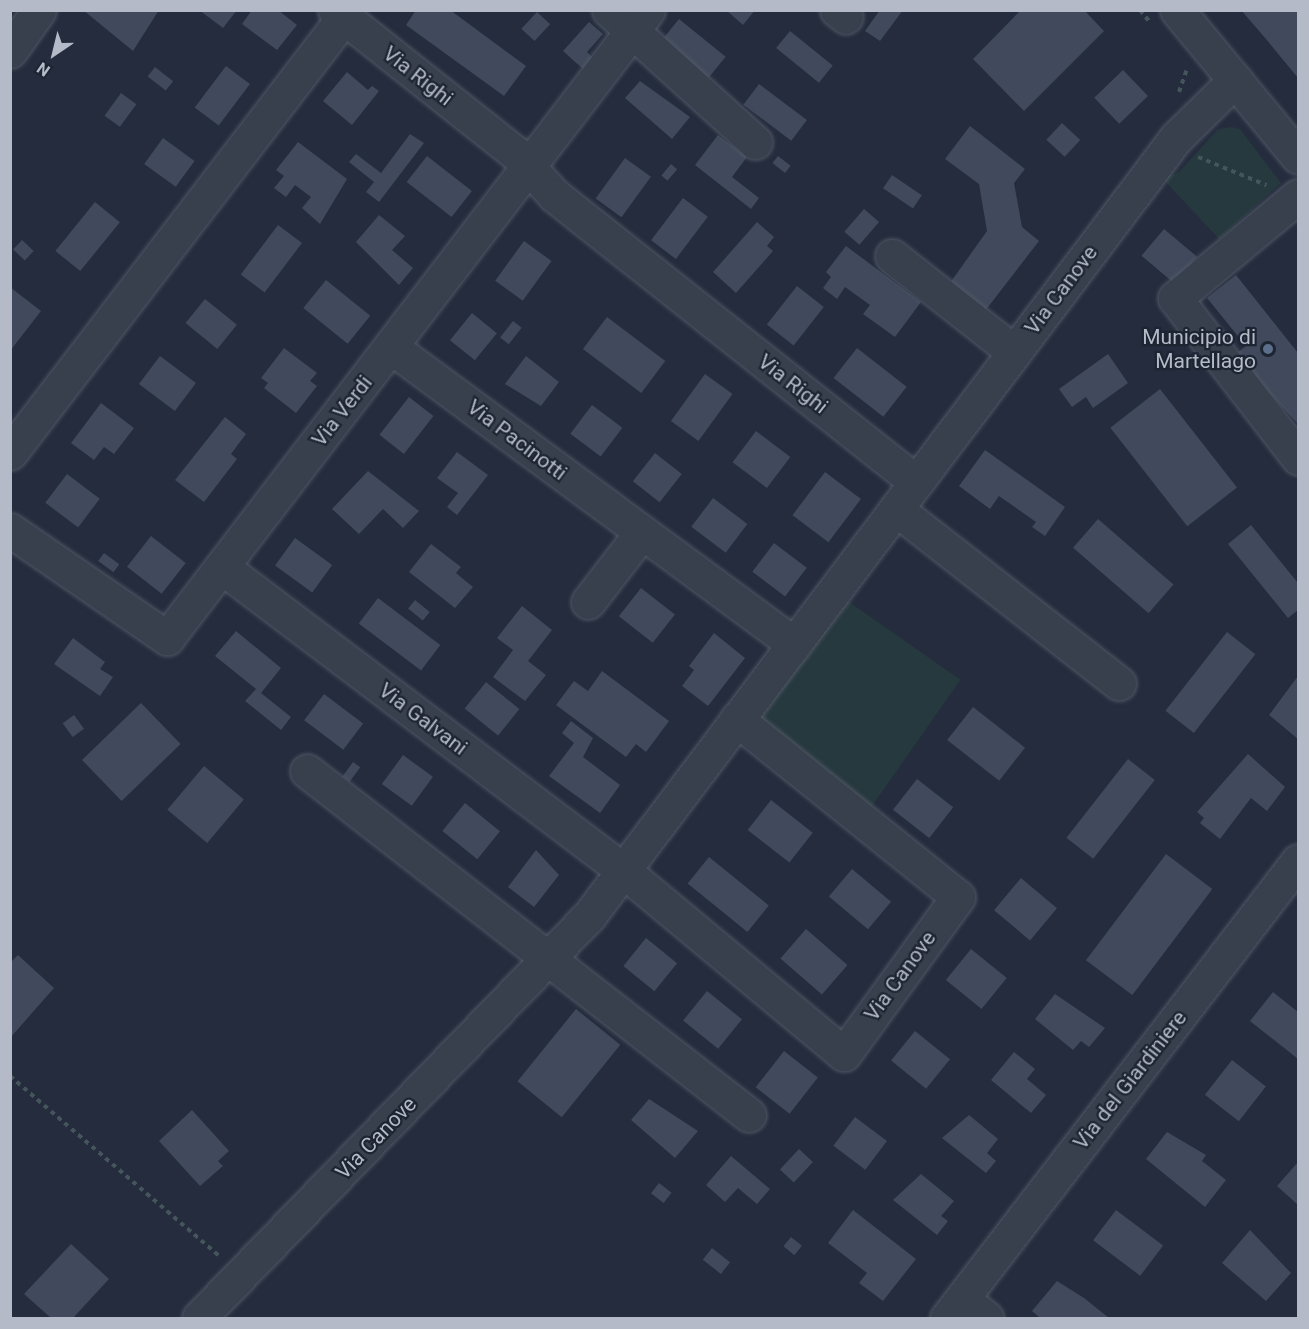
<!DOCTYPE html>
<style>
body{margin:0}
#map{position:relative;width:1309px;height:1329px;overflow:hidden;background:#242c3d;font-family:Roboto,sans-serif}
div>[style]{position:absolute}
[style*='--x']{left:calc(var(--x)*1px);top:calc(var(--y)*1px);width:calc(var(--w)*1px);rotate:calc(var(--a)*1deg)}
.green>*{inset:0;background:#26393e;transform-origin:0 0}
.building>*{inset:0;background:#404a5c;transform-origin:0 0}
.path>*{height:4px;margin-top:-2px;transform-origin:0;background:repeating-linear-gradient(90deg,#44565b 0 4.5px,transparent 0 9px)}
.roads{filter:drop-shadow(0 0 2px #505765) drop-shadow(0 0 2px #505765)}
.minor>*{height:33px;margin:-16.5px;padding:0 16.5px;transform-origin:16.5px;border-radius:16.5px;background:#383f4d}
.dots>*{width:16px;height:16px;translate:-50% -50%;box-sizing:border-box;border:3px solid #1d2432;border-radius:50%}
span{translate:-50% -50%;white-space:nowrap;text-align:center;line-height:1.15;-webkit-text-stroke:4.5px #1d2432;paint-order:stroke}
.street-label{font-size:21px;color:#b4bac8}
.poi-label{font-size:21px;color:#b4bac8}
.right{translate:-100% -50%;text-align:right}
.frame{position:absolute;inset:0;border:12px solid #b4bac8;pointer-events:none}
.north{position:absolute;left:24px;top:24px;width:60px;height:60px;-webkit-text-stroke:4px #1d2432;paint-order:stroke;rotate:215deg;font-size:16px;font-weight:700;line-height:24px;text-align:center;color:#b4bac8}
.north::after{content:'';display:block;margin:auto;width:21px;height:27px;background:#b4bac8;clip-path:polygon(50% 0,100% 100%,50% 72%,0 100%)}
</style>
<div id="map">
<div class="green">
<div style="clip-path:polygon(1232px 127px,1240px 129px,1281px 183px,1219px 239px,1162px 178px,1179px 172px,1218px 129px)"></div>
<div style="left:845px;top:599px;width:141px;height:162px;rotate:35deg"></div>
</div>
<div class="building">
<div style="clip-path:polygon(83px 10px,159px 10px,133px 51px)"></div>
<div style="clip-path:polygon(199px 10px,237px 10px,223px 28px)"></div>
<div style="clip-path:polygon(252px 10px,278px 10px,297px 25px,277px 50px,242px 24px)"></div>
<div style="clip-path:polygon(416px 10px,450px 10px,526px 66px,504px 96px,406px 25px)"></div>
<div style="clip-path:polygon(726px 10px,755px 10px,743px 25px)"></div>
<div style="clip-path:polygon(880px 10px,903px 10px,880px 41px,865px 31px)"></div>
<div style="clip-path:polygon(1021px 10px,1084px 10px,1104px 31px,1024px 111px,973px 59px)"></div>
<div style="clip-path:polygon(1241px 10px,1298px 10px,1298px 78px,1266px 39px)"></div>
<div style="left:537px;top:12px;width:18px;height:23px;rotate:43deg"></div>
<div style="left:679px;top:19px;width:60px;height:28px;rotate:39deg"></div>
<div style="clip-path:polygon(589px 22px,603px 34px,587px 52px,593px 58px,583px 69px,563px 51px)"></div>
<div style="left:790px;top:31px;width:55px;height:22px;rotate:39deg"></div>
<div style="left:226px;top:66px;width:30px;height:52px;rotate:37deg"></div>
<div style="left:155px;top:67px;width:23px;height:12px;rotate:38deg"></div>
<div style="left:1123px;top:70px;width:36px;height:40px;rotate:46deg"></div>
<div style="clip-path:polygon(347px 72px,368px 90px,372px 86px,379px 91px,352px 125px,323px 101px)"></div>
<div style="clip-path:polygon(640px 81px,690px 117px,672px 139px,625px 98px)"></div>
<div style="left:759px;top:84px;width:60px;height:26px;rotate:37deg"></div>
<div style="left:121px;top:93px;width:19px;height:28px;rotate:36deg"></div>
<div style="left:1062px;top:123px;width:25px;height:23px;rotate:43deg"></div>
<div style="clip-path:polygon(970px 126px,1025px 169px,1014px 183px,1022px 227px,1039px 241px,985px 311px,950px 283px,987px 231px,979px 184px,945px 159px)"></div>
<div style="clip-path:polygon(410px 134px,424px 143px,379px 202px,366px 192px,374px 182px,349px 162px,356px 154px,381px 173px)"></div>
<div style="clip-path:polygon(718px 135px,747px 157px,732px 177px,759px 198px,751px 209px,695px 165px)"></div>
<div style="left:163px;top:138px;width:39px;height:32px;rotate:36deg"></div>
<div style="clip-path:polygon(298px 142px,347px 179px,320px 224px,302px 208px,311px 197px,295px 185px,286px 197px,274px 188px,284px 176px,276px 170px)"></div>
<div style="left:427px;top:156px;width:57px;height:33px;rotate:38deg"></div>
<div style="left:778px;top:156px;width:16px;height:9px;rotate:38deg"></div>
<div style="left:625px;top:158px;width:32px;height:50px;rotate:36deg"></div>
<div style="left:671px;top:164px;width:8px;height:15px;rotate:40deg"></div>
<div style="left:892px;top:175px;width:36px;height:16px;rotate:34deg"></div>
<div style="left:683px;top:198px;width:31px;height:53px;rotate:37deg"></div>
<div style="left:95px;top:202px;width:32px;height:63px;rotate:39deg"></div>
<div style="left:864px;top:209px;width:20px;height:30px;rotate:41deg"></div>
<div style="clip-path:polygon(379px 215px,405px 236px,392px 250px,413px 268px,399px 285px,356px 242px)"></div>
<div style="clip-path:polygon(757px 222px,774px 237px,767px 246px,773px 251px,736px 293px,713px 272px)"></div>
<div style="left:278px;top:225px;width:30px;height:62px;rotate:37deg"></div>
<div style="left:1164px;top:229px;width:43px;height:35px;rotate:40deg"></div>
<div style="left:22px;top:240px;width:16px;height:13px;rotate:43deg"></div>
<div style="left:524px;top:241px;width:34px;height:49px;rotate:36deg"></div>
<div style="clip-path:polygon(846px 246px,921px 302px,895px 337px,863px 314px,870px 305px,845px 287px,837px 299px,823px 288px,831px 277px,826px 272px)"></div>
<div style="clip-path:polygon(1236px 275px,1298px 353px,1298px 424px,1234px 355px,1246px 346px,1207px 298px)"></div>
<div style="left:326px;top:280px;width:57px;height:36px;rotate:39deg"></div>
<div style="left:797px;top:286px;width:34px;height:49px;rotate:38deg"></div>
<div style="clip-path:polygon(10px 287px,41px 311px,10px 351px)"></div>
<div style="left:205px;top:299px;width:41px;height:31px;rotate:39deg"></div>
<div style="left:472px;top:313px;width:32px;height:35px;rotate:39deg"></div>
<div style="left:607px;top:317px;width:73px;height:40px;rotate:37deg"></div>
<div style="left:513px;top:321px;width:11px;height:21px;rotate:38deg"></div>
<div style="clip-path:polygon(284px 348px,317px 373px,310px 381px,317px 386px,296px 413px,264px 388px,268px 383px,261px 378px)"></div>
<div style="left:857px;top:348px;width:63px;height:38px;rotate:38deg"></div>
<div style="clip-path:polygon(1108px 354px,1128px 383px,1093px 408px,1086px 397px,1072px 407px,1059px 389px)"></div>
<div style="left:160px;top:356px;width:45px;height:35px;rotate:37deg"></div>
<div style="clip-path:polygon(526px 356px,559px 382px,541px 406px,505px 384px)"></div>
<div style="left:705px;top:374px;width:34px;height:58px;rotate:36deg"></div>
<div style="left:1160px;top:389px;width:125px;height:63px;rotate:52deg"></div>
<div style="left:409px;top:397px;width:31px;height:48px;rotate:38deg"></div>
<div style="clip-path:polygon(101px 403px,134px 428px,114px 454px,104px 447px,94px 460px,71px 443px)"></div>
<div style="left:592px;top:405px;width:38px;height:36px;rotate:37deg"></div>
<div style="clip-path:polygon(225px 417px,246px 434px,231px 454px,237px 459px,204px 502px,175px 480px)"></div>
<div style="left:756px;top:431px;width:43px;height:39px;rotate:37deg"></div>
<div style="clip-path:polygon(985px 450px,1065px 507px,1045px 536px,1032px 527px,1036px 522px,999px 496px,990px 509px,959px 486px)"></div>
<div style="clip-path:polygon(457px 452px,488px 475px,457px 515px,447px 507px,458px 493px,437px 478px)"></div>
<div style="left:655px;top:453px;width:34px;height:36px;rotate:38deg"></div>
<div style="clip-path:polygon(368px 471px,419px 511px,403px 528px,383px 509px,359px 534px,332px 509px)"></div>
<div style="left:825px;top:472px;width:45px;height:54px;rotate:37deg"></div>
<div style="left:67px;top:474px;width:41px;height:36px;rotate:37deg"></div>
<div style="left:713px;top:498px;width:43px;height:36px;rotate:37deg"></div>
<div style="left:1098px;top:519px;width:100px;height:38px;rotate:41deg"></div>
<div style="clip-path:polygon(1251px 525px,1298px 583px,1298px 610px,1288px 618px,1228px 544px)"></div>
<div style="left:151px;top:536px;width:44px;height:39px;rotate:38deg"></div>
<div style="left:295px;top:538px;width:46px;height:34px;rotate:36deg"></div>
<div style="left:774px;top:543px;width:41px;height:36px;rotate:37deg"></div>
<div style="clip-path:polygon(431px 544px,461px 567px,456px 573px,473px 587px,455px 608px,409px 572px)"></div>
<div style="left:104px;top:553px;width:19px;height:10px;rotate:36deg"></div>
<div style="left:641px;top:588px;width:43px;height:36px;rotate:38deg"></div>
<div style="left:378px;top:598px;width:78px;height:32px;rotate:37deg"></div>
<div style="left:415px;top:600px;width:19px;height:11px;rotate:39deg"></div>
<div style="clip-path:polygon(522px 606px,552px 630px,528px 661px,546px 675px,525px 701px,493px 677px,513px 650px,497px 638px)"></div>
<div style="clip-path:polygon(236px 631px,281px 668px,261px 693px,291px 717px,281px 730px,245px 701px,256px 689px,215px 656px)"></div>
<div style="left:1227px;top:632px;width:36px;height:100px;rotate:38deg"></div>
<div style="clip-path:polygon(714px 633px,745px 658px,708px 706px,682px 686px,694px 670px,689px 666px)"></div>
<div style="clip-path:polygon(73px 638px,105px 662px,100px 669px,113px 677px,100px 696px,54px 664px)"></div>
<div style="clip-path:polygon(602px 671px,669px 721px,646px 752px,636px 744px,626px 757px,556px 705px,574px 681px,588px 691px)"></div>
<div style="clip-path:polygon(1298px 676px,1298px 739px,1269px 715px)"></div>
<div style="left:486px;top:682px;width:43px;height:34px;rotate:39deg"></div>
<div style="left:324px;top:694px;width:49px;height:33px;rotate:37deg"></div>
<div style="left:141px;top:703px;width:57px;height:82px;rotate:46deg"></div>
<div style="left:973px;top:707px;width:66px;height:42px;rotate:38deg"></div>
<div style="left:74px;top:715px;width:17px;height:14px;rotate:54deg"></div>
<div style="clip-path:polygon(571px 721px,593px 738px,583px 757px,620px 785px,600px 813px,549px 776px,574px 743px,562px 733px)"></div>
<div style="clip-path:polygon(1248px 754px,1285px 787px,1267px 811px,1251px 798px,1220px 839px,1200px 823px,1204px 818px,1197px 812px)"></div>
<div style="left:403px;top:755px;width:37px;height:36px;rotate:36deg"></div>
<div style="left:1128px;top:759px;width:34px;height:100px;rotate:38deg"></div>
<div style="left:353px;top:762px;width:9px;height:18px;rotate:36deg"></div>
<div style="left:204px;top:766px;width:52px;height:57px;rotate:40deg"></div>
<div style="left:917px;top:779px;width:46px;height:39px;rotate:38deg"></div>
<div style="left:771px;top:800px;width:53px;height:38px;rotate:38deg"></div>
<div style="left:465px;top:803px;width:45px;height:36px;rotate:39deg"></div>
<div style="clip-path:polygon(536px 850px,559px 875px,534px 907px,508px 887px)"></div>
<div style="left:1166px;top:854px;width:58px;height:133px;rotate:37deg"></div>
<div style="left:709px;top:857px;width:77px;height:34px;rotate:39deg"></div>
<div style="left:852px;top:869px;width:51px;height:36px;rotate:40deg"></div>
<div style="left:1021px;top:878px;width:47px;height:42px;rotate:40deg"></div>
<div style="left:806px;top:929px;width:55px;height:39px;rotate:41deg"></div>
<div style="left:646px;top:938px;width:40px;height:36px;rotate:39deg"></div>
<div style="left:971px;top:949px;width:46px;height:40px;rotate:39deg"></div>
<div style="clip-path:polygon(18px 955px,54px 988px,10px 1038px,10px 963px)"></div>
<div style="left:707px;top:991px;width:45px;height:38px;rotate:39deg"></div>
<div style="clip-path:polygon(1273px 992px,1298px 1012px,1298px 1059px,1250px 1021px)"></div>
<div style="clip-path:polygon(1055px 994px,1105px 1028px,1089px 1047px,1081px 1041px,1073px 1050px,1035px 1019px)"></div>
<div style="left:576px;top:1009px;width:57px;height:93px;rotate:39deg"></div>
<div style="left:915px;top:1031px;width:45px;height:38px;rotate:39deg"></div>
<div style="left:784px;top:1051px;width:43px;height:46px;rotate:38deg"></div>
<div style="clip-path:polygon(1014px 1052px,1035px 1069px,1027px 1079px,1046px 1095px,1031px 1113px,991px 1080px)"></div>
<div style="left:1232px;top:1060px;width:43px;height:44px;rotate:38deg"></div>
<div style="clip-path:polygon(649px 1099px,698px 1131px,675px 1158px,631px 1120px)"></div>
<div style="clip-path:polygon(192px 1110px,229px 1151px,218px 1161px,223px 1166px,200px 1186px,159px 1141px)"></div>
<div style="clip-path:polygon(969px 1115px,998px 1139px,987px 1153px,996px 1161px,986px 1173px,942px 1138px)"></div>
<div style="left:855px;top:1117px;width:40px;height:36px;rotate:37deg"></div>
<div style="clip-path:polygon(1167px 1132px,1206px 1155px,1202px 1161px,1226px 1180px,1205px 1207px,1146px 1159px)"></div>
<div style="left:799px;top:1149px;width:19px;height:28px;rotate:43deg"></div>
<div style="clip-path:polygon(731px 1156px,770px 1189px,757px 1204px,738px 1188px,725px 1202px,706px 1185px)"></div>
<div style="clip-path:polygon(1298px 1162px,1298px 1205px,1277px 1186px)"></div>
<div style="clip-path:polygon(921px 1174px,954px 1201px,941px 1216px,948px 1221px,937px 1235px,893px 1200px)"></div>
<div style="left:659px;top:1183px;width:16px;height:13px;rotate:38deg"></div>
<div style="clip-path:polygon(853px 1210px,916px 1259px,883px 1301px,859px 1283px,867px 1273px,828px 1243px)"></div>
<div style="left:1116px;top:1210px;width:59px;height:38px;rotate:37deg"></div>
<div style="clip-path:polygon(1250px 1230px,1291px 1273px,1266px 1301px,1222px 1263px)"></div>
<div style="left:791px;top:1237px;width:14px;height:12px;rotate:39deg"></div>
<div style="clip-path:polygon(71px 1244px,109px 1279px,73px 1318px,51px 1318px,24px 1294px)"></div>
<div style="left:712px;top:1248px;width:23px;height:15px;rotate:38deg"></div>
<div style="clip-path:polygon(1057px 1281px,1084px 1298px,1109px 1318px,1040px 1318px,1032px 1311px)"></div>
</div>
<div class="path">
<div style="--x:1140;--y:10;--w:14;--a:51"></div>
<div style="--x:1179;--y:92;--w:24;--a:-71"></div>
<div style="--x:1198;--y:157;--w:74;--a:22.4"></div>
<div style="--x:10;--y:1076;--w:276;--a:40.7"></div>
</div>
<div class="roads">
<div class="minor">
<div style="--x:335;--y:10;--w:232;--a:38.4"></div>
<div style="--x:517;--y:154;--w:55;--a:47.9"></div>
<div style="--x:554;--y:195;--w:462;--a:38.4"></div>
<div style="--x:609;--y:10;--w:197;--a:42.1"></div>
<div style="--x:837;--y:10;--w:11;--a:38"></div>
<div style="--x:1177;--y:10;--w:190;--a:50.5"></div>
<div style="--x:10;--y:51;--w:50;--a:-54.7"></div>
<div style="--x:1298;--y:196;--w:160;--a:140.3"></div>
<div style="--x:1175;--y:298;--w:202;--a:52.4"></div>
<div style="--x:892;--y:256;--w:155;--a:38.2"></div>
<div style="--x:391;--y:347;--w:501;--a:36.39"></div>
<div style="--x:10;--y:453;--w:549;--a:-52.55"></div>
<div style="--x:896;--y:509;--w:283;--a:38"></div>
<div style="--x:10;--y:530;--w:191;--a:34.5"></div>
<div style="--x:167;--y:638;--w:791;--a:-52.55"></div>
<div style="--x:222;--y:567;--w:504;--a:37.1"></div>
<div style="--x:624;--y:871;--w:286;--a:39.8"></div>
<div style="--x:844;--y:1054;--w:194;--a:-54"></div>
<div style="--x:958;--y:897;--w:284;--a:-141.2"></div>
<div style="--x:588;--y:602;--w:88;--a:-52.4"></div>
<div style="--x:307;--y:771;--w:560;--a:37.89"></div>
<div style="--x:962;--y:1299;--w:31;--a:38"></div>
<div style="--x:199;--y:1318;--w:560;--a:-45.87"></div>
<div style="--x:589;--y:916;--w:975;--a:-52.97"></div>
<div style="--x:1176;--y:138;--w:83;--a:-44.5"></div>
<div style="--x:947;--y:1318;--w:576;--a:-52.47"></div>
</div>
</div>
<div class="dots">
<div style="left:1268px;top:349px;background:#5c6f8a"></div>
</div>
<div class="street-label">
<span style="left:418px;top:76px;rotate:38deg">Via Righi</span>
<span style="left:1061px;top:290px;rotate:-53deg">Via Canove</span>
<span style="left:793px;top:384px;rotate:38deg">Via Righi</span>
<span style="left:342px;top:411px;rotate:-52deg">Via Verdi</span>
<span style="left:517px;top:440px;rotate:37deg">Via Pacinotti</span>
<span style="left:423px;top:719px;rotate:37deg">Via Galvani</span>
<span style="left:900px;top:976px;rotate:-54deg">Via Canove</span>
<span style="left:1130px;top:1080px;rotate:-52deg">Via del Giardiniere</span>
<span style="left:376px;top:1138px;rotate:-46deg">Via Canove</span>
</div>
<div class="poi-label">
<span class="right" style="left:1256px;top:349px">Municipio di<br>Martellago</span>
</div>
<div class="frame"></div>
<div class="north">N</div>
</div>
